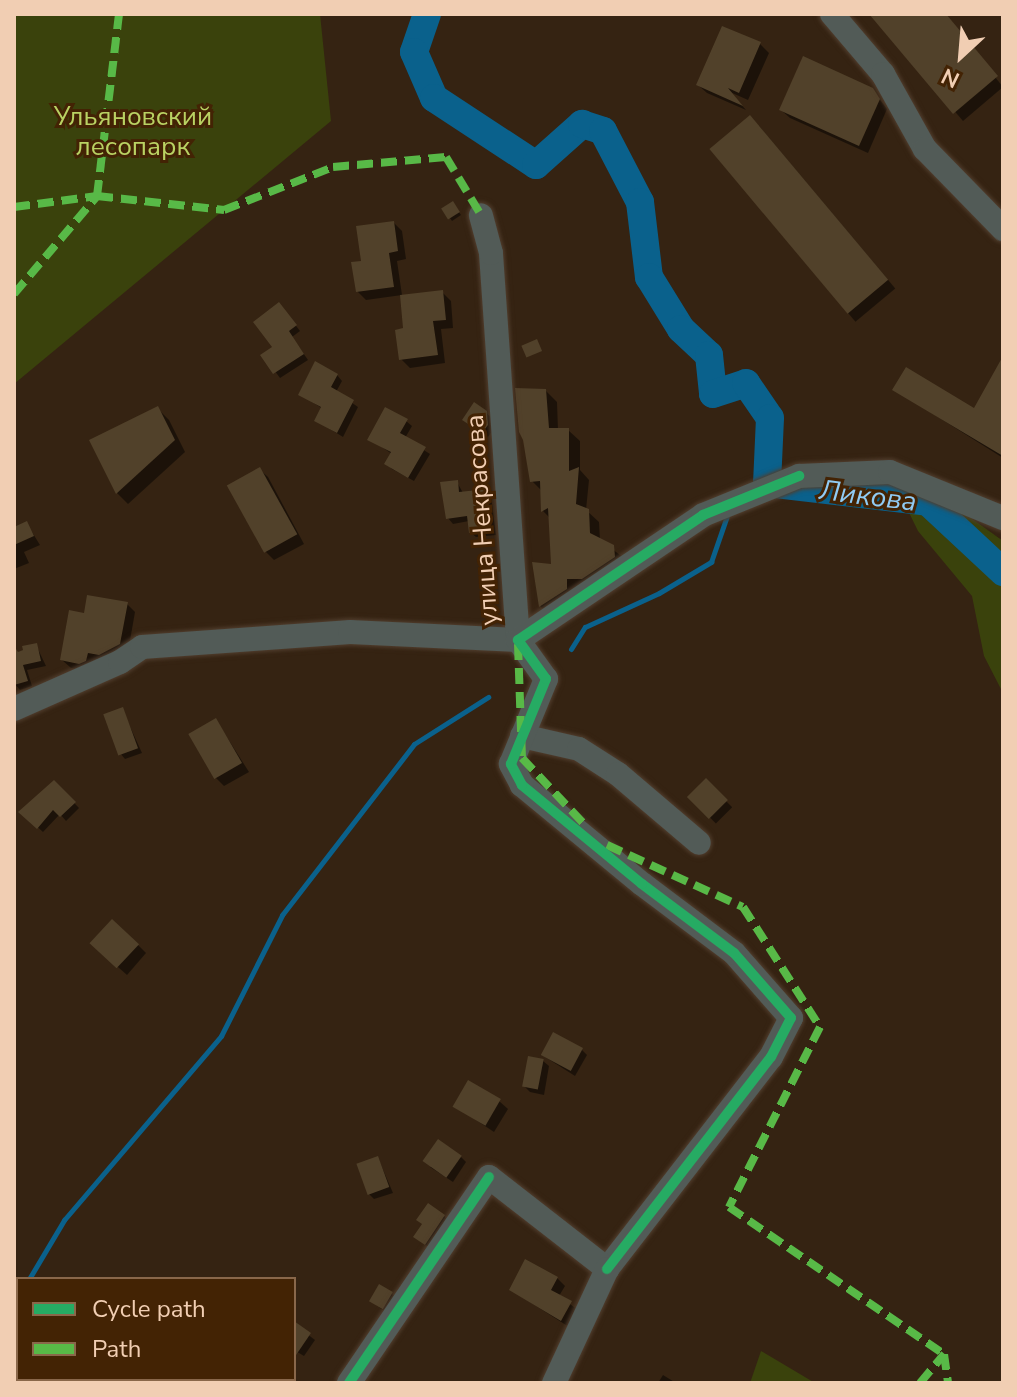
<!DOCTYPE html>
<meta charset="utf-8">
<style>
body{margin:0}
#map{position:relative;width:1017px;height:1397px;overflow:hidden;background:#352312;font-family:"Nunito Sans",sans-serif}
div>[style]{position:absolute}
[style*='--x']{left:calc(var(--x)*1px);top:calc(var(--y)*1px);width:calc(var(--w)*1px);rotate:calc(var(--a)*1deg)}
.green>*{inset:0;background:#3a420c}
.shadow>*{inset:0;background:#0007;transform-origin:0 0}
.stream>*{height:5px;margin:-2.5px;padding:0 2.5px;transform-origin:2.5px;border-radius:2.5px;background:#0a618c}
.river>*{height:28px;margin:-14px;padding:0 14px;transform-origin:14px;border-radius:14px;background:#0a618c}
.building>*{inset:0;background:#51412a;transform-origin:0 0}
.roads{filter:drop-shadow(0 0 2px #513e2e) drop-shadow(0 0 2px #513e2e)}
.minor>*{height:24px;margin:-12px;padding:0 12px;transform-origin:12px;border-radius:12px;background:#525b57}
.quiet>*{height:8px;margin-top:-4px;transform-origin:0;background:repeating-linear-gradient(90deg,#58b947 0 16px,transparent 0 24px)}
.cycleway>*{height:10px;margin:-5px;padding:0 5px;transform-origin:5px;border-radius:5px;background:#26ab63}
span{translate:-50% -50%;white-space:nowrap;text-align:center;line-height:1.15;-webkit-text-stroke:6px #432304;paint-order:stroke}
.park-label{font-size:26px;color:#b9d263}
.street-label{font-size:26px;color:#f1ceb3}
.water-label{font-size:28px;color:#90cbf4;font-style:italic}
.frame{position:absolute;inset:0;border:16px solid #f1ceb3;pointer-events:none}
.legend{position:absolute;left:16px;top:1277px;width:280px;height:104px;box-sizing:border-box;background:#432304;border:2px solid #89674a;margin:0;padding:10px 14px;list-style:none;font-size:24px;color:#f1ceb3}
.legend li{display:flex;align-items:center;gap:16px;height:40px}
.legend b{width:40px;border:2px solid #89674a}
.north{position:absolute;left:921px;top:16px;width:80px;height:80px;-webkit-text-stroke:6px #432304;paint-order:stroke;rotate:206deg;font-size:22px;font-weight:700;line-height:32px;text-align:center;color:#f1ceb3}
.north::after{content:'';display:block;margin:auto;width:28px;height:36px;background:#f1ceb3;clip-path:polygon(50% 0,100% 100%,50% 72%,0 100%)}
</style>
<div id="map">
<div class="green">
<div style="clip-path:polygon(14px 14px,320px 14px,331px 121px,14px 384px)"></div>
<div style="clip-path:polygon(895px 484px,971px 518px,1003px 541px,1003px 693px,984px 656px,972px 596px,918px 531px)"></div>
<div style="clip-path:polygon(761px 1351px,815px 1383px,750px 1383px)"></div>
</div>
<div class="shadow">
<div style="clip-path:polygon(872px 14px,945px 14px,1003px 87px,963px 121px)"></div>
<div style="clip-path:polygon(760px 44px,769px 53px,748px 100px,730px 92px,746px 110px,707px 93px,698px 85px)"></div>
<div style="clip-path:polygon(872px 89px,887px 109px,868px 153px,790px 118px,781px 110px)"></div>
<div style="left:759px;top:126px;width:212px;height:52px;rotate:50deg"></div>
<div style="clip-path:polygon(454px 205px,461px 215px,452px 221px,444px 209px)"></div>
<div style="clip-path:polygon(394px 223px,402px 231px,406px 259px,397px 261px,402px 295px,366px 300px,358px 292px,363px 262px)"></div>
<div style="clip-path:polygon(442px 292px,451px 301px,453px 328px,441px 329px,445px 363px,410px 368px,401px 359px,405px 330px)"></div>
<div style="clip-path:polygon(284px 310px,300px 331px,292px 337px,308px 360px,280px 378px,263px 355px,275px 347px)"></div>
<div style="clip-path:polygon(1003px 360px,1003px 458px,895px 390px,975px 411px)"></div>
<div style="clip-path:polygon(337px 375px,342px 381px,336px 392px,358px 407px,343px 437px,317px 421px,323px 409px,300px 394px)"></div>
<div style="clip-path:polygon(546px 391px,557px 402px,558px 430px,568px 430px,580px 441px,580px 470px,589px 480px,586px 510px,599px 522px,600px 540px,624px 558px,552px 617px,541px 607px,534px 564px,553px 566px,550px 518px,543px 511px,543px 492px,532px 481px)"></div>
<div style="clip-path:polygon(158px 409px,169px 420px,185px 452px,128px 504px,117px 493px)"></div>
<div style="clip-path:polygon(486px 413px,492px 418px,492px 431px,488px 437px,470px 425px)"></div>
<div style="clip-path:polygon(406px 421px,412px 426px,405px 438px,430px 454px,414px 481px,392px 469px,387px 464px,392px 454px,370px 439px)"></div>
<div style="clip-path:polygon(259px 469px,268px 477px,304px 544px,274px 560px,265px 551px)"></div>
<div style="clip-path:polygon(457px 482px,463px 493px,486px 491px,491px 496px,496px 535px,476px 537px,470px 532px,469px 521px,453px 524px,448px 518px)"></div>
<div style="clip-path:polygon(27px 524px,40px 545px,24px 552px,29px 563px,14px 569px,14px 529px)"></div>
<div style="clip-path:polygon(127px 604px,135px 612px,128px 652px,89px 671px,71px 668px,62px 660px,85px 615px)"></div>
<div style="clip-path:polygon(36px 645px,46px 666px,27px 670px,32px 686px,20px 690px,14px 683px,14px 654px)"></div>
<div style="clip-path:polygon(122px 709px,142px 753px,125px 759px,120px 753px)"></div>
<div style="clip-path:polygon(216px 720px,249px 772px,224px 786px,216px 778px)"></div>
<div style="left:706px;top:781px;width:37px;height:23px;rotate:45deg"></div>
<div style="clip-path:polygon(54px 782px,79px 808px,66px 821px,60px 814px,43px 832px,21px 812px)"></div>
<div style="clip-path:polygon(138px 945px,146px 953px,127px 975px,101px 952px)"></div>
<div style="clip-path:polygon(582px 1050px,587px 1055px,575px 1076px,542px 1055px)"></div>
<div style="clip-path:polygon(543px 1061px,549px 1066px,544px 1095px,530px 1092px,525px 1087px)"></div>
<div style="clip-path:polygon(499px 1101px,508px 1109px,494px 1132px,455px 1106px)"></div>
<div style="clip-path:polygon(461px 1157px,466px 1162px,453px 1182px,430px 1167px)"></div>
<div style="clip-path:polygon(378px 1158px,393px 1193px,374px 1199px,369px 1194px)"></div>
<div style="clip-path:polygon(444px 1216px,448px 1221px,430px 1248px,420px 1241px,423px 1225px)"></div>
<div style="clip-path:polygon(557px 1278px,565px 1286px,559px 1296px,578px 1310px,569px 1327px,511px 1290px)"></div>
<div style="clip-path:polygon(392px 1294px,397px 1299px,387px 1313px,371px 1301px)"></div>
<div style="clip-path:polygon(294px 1324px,315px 1340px,304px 1356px,294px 1350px)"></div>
<div style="clip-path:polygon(663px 1375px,676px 1383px,658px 1383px)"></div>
<div style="clip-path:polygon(225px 1379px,242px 1379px,237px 1383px)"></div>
</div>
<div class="stream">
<div style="--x:571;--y:649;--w:26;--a:-58"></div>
<div style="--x:585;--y:627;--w:81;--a:-24.7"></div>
<div style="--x:659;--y:593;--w:61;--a:-30.8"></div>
<div style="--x:711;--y:562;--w:52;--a:-70.9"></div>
<div style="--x:29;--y:1279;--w:69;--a:-59.3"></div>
<div style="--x:64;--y:1220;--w:242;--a:-49.5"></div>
<div style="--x:221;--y:1036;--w:136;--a:-63.2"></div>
<div style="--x:282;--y:915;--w:216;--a:-52.3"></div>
<div style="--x:414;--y:744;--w:88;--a:-32.4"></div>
<div style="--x:14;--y:1297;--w:5;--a:-37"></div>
</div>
<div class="river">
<div style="--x:427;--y:14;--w:40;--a:108.9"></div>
<div style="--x:414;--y:52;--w:50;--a:66.5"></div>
<div style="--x:434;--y:98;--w:122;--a:33.3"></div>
<div style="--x:536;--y:165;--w:62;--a:-41.7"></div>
<div style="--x:582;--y:124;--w:22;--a:18"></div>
<div style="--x:603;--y:131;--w:80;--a:62.5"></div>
<div style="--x:640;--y:202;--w:76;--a:83.2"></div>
<div style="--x:649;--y:277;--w:61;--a:58.4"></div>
<div style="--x:681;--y:329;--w:38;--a:43"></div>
<div style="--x:709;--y:355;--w:39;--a:84"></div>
<div style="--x:713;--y:394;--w:35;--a:-18"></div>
<div style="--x:746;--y:383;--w:42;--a:55.6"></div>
<div style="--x:770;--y:418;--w:65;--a:92.6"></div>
<div style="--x:767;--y:483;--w:162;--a:6.7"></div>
<div style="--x:928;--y:502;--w:103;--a:43"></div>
</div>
<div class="building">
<div style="clip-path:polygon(869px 14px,946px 14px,998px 76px,953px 114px)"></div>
<div style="clip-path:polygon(722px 26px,761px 42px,739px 93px,728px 88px,743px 106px,696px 85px)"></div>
<div style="clip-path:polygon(803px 56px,873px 88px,880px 99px,859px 146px,779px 110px)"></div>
<div style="left:750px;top:115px;width:215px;height:53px;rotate:50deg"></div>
<div style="left:453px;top:201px;width:13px;height:14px;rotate:58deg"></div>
<div style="clip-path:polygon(394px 221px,398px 251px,389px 253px,394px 287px,356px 292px,351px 262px,361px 261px,356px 226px)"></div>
<div style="clip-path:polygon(443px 290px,446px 320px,433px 321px,438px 355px,399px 360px,395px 330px,403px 328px,400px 295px)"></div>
<div style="clip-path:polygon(279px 302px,297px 325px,289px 331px,304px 354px,273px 374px,260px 355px,272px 347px,253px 322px)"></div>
<div style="left:537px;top:339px;width:13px;height:17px;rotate:67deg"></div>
<div style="clip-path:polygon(1003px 356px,1003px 456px,892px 390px,906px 367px,974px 408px)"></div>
<div style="clip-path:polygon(315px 361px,338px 374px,331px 387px,354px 400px,337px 433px,314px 421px,321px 407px,298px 395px)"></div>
<div style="clip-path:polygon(515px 388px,546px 389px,549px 428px,569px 428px,569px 471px,579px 467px,576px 504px,589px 509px,590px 533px,614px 545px,615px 557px,582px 579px,567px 579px,567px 589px,539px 607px,532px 562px,551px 564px,548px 508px,541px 512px,540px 481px,530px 482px,523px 440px,519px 432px)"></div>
<div style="clip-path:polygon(474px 402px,487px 411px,488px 425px,482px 433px,462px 420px)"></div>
<div style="clip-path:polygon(158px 406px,175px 440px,116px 494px,89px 440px)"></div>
<div style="clip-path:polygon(385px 407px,408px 419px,400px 433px,426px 447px,408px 478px,384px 464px,391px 452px,367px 440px)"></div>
<div style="left:260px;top:467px;width:77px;height:38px;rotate:61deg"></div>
<div style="clip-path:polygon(458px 480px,459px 492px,487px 489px,491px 530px,469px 533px,467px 516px,446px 519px,440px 482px)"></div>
<div style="clip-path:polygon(27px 521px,34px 536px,14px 545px,14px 527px)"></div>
<div style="clip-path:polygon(87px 595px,128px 602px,120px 644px,99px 655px,88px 653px,86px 661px,79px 664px,60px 660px,69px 610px,84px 613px)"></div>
<div style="clip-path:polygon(37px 643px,41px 661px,23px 665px,28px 681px,14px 685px,14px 646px,18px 652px,23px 650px,22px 646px)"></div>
<div style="left:123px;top:707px;width:44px;height:21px;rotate:70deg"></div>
<div style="left:216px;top:718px;width:52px;height:32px;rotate:60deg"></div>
<div style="left:706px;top:778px;width:31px;height:27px;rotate:45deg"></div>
<div style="clip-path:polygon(54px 780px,76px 802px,60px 817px,53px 810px,37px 829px,18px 812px)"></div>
<div style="left:112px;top:919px;width:37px;height:33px;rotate:43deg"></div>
<div style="left:553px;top:1032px;width:34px;height:26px;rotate:28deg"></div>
<div style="left:528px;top:1056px;width:16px;height:31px;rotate:11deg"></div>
<div style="left:468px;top:1080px;width:38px;height:31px;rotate:30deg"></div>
<div style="left:438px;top:1139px;width:29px;height:27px;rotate:35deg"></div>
<div style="left:378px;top:1156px;width:33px;height:23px;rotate:70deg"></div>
<div style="clip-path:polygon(428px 1203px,445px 1215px,425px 1245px,413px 1237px,422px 1224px,416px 1220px)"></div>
<div style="clip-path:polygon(525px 1259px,558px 1277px,551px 1290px,572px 1301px,561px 1321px,509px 1290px)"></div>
<div style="left:379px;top:1284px;width:16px;height:20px;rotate:30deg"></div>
<div style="clip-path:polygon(294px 1321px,311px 1333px,294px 1358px)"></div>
</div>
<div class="roads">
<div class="minor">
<div style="--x:832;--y:14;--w:79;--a:49.6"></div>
<div style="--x:883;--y:74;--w:86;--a:60.8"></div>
<div style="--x:925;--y:149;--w:112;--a:45.7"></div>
<div style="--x:14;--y:709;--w:116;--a:-23.9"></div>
<div style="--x:120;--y:662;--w:27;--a:-34"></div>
<div style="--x:142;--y:647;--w:209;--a:-4.1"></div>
<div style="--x:350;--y:632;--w:168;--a:2.7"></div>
<div style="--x:518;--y:640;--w:388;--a:-94"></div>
<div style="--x:491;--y:253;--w:39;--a:-105"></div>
<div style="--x:522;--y:736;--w:58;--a:12.8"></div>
<div style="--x:579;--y:749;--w:46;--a:32.7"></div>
<div style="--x:618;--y:774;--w:106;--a:40.4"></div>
<div style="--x:607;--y:1269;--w:268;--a:-52.3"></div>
<div style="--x:771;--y:1057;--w:44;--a:-62.9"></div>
<div style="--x:791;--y:1018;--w:86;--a:-131.2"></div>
<div style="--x:734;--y:953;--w:115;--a:-143.1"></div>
<div style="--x:642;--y:884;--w:156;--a:-140.5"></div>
<div style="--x:522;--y:785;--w:24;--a:-118"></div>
<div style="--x:511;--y:764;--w:92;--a:-67.6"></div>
<div style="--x:546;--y:679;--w:48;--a:-125.7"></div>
<div style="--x:518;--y:640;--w:223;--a:-34"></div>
<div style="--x:703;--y:515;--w:104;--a:-22.1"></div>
<div style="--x:799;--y:476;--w:91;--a:-2.5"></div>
<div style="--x:890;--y:472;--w:122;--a:22.2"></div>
<div style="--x:349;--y:1383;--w:249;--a:-55.8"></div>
<div style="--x:489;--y:1177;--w:150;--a:37.9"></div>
<div style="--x:607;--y:1269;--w:126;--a:114.9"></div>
</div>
</div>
<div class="quiet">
<div style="--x:14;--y:207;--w:84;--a:-7.5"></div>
<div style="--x:97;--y:196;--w:128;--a:6.3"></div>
<div style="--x:224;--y:210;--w:117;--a:-21.5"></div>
<div style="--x:333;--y:167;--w:113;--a:-5.1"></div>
<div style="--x:446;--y:157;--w:68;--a:58.9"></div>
<div style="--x:14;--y:294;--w:128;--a:-49.7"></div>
<div style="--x:97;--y:196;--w:183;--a:-83.1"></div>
<div style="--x:518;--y:644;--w:114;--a:88"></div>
<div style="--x:522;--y:758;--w:91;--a:46.8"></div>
<div style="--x:607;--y:845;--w:149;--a:24.5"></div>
<div style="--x:743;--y:907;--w:143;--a:57.3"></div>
<div style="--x:820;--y:1027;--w:202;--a:116.8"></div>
<div style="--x:729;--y:1207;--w:260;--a:34.4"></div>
<div style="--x:944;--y:1354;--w:29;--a:82"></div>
<div style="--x:920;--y:1383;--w:38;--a:-50"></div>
</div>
<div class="cycleway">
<div style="--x:607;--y:1269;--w:268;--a:-52.3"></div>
<div style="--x:771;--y:1057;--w:44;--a:-62.9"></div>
<div style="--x:791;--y:1018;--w:86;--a:-131.2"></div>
<div style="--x:734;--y:953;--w:115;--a:-143.1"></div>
<div style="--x:642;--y:884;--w:156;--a:-140.5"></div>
<div style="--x:522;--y:785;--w:24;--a:-118"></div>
<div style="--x:511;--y:764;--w:92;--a:-67.6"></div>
<div style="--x:546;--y:679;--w:48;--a:-125.7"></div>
<div style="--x:518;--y:640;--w:223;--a:-34"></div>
<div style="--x:703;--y:515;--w:104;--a:-22.1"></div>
<div style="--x:349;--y:1383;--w:249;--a:-55.8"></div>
</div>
<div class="park-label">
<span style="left:133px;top:132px">Ульяновский<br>лесопарк</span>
</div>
<div class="street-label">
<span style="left:482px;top:520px;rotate:-94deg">улица Некрасова</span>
</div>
<div class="water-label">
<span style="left:868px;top:496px;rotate:7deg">Ликова</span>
</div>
<div class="frame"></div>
<ul class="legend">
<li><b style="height:10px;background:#26ab63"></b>Cycle path</li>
<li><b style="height:10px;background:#58b947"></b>Path</li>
</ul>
<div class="north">N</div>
</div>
